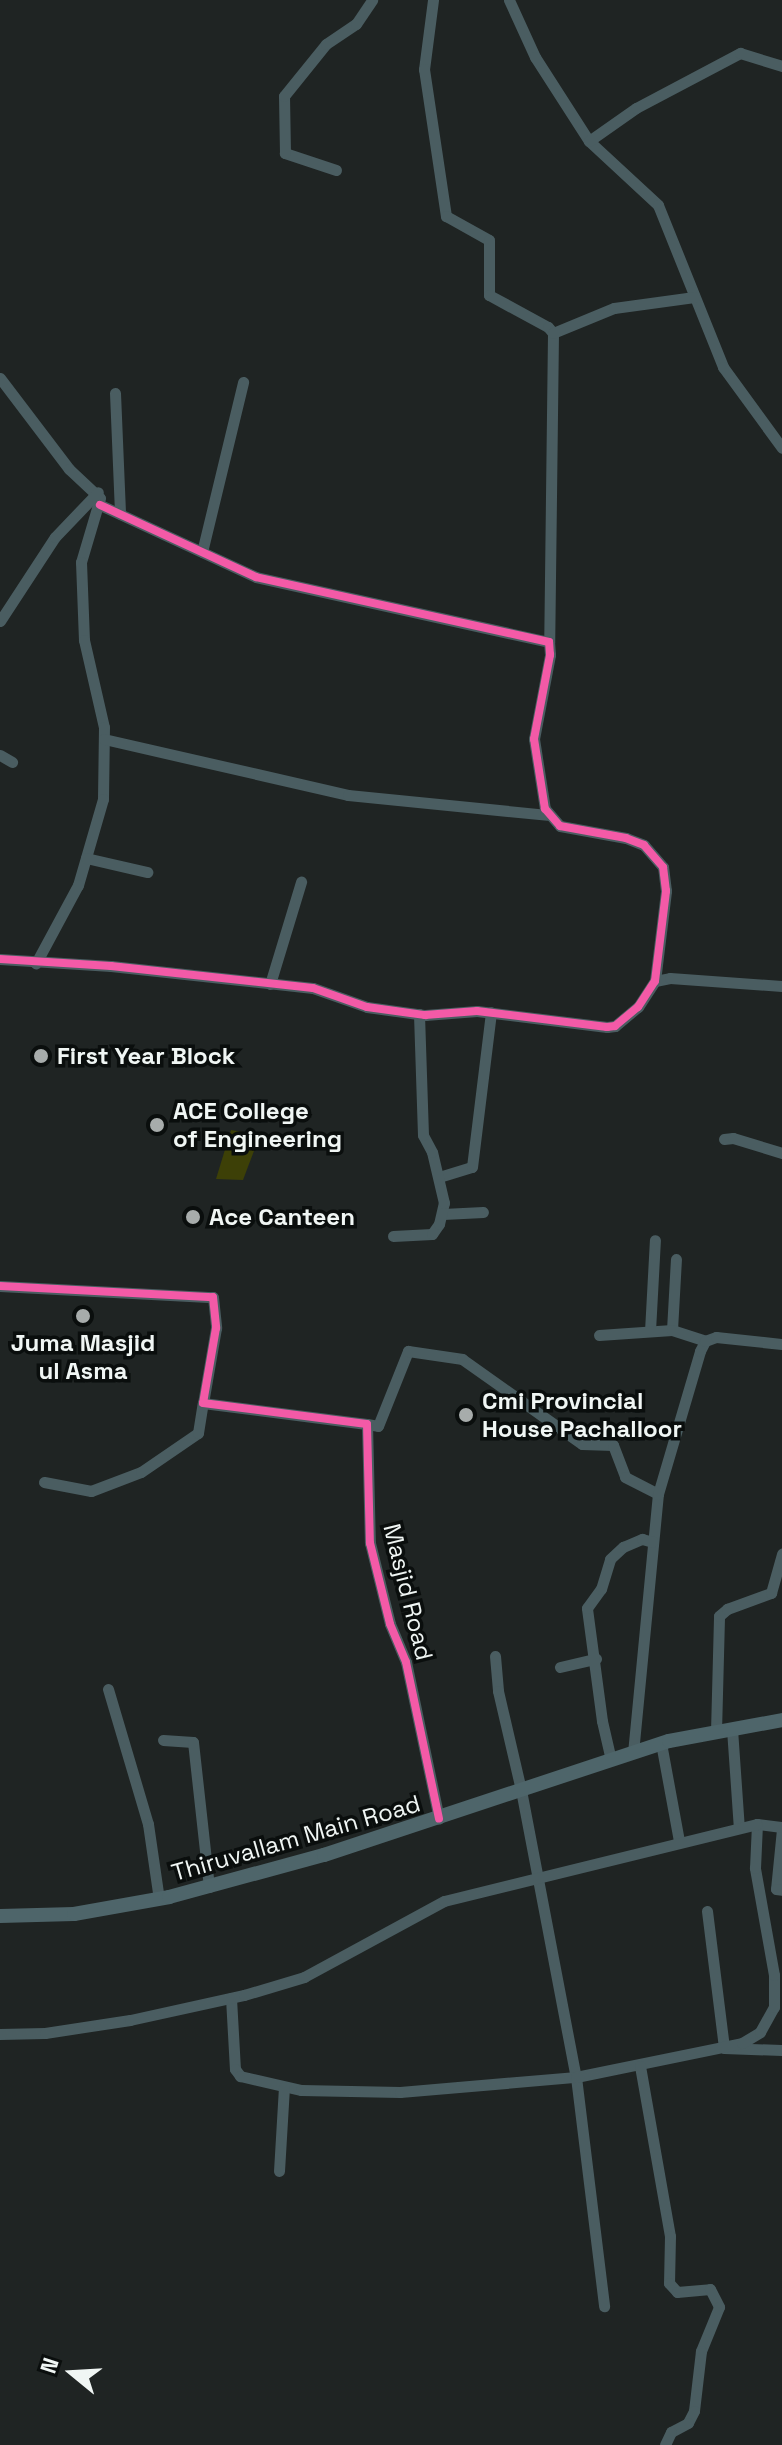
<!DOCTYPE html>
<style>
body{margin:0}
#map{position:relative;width:782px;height:2445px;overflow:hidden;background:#1f2423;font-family:"Space Grotesk",sans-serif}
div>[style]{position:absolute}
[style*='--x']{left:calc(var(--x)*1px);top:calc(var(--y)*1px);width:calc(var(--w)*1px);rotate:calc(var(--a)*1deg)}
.green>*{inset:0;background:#3d4007}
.minor>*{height:11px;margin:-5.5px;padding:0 5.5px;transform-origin:5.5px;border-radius:5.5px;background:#4a5d61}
.major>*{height:14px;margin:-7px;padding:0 7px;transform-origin:7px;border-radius:7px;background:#4e656a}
.cycleway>*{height:8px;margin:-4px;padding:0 4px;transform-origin:4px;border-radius:4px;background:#f35aa7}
.dots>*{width:22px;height:22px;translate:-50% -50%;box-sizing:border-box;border:4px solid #0a0e0d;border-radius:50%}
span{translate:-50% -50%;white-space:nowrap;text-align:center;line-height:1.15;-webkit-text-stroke:7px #0a0e0d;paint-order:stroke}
.poi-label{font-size:24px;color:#f0f6f4;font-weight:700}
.left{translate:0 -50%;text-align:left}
.street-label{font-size:24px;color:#f0f6f4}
.north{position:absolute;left:32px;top:2333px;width:80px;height:80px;-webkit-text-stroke:6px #0a0e0d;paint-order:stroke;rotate:288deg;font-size:22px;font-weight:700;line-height:32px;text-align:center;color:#f0f6f4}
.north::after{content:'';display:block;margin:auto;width:28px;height:36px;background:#f0f6f4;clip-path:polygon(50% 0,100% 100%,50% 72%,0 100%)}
</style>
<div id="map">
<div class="green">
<div style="clip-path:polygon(231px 1130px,260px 1135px,243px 1180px,216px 1179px)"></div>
</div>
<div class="minor">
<div style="--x:433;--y:0;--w:70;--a:97.4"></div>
<div style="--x:424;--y:69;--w:149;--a:81.5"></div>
<div style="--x:446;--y:216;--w:49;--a:29.2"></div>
<div style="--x:489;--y:240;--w:55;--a:90"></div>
<div style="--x:489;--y:295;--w:67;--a:28.5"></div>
<div style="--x:548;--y:327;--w:8;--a:50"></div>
<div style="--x:553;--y:333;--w:309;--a:90.7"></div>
<div style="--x:509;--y:0;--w:63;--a:65.5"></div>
<div style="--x:535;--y:57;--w:100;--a:57.3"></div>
<div style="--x:589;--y:141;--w:94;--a:42.8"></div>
<div style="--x:658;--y:205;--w:175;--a:68.1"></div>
<div style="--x:723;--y:367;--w:100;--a:53.9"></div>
<div style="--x:589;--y:141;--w:57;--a:-35.1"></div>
<div style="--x:636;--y:108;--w:118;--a:-27.9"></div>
<div style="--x:740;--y:53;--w:44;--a:17.2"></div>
<div style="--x:336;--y:170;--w:54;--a:-161.6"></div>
<div style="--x:285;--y:153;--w:57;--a:-91"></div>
<div style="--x:284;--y:96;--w:67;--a:-51.1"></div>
<div style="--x:326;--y:44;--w:36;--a:-34"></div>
<div style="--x:356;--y:24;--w:29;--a:-56"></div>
<div style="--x:553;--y:333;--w:66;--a:-22.3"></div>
<div style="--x:614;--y:308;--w:81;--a:-7.8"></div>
<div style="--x:0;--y:378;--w:114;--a:52.8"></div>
<div style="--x:69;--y:469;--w:42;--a:43.1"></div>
<div style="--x:100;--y:498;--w:67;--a:106.5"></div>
<div style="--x:81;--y:562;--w:78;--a:87.8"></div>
<div style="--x:84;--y:640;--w:89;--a:77.1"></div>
<div style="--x:104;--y:727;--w:72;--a:90.8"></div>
<div style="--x:103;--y:799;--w:90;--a:106.2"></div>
<div style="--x:78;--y:885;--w:89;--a:118.3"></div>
<div style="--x:115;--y:393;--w:121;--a:87.6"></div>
<div style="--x:202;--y:552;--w:175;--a:-76.4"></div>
<div style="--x:0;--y:621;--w:100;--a:-56.8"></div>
<div style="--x:55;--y:537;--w:62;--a:-46.3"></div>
<div style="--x:104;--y:739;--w:250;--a:12.9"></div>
<div style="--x:348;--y:795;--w:200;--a:5.7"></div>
<div style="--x:0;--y:755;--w:14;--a:30"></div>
<div style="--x:86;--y:858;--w:63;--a:12.9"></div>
<div style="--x:0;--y:959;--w:111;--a:3.6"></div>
<div style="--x:111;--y:966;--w:203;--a:6.2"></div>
<div style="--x:313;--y:988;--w:57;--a:19.4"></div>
<div style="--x:367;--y:1007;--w:59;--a:7.9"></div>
<div style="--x:425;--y:1015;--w:52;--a:-4.4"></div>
<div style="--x:477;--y:1011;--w:131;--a:7"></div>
<div style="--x:607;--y:1027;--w:8;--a:-7"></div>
<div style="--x:615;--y:1026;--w:30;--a:-40"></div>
<div style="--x:638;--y:1007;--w:31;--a:-57"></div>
<div style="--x:655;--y:981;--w:91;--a:-83"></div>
<div style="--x:666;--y:891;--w:24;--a:-97"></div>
<div style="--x:663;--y:867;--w:29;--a:-131"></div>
<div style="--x:644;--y:845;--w:19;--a:-159"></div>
<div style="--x:626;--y:838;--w:67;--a:-169.7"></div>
<div style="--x:560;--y:826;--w:23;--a:-131"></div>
<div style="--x:545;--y:809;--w:71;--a:-98.9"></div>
<div style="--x:534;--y:739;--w:86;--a:-79.2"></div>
<div style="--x:550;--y:655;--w:13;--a:-94"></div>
<div style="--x:549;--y:642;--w:300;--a:-167.5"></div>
<div style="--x:256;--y:577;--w:172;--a:-155.2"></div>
<div style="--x:655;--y:981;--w:15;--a:-11"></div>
<div style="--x:670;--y:978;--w:112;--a:4.1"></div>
<div style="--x:270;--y:984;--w:107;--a:-73.1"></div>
<div style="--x:724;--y:1139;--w:9;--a:-6"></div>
<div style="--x:733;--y:1138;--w:51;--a:17"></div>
<div style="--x:439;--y:1177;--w:34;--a:-17"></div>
<div style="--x:472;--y:1167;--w:156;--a:-83"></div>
<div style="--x:443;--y:1214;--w:40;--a:-2.9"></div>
<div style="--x:393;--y:1236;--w:39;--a:-3"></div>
<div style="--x:432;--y:1234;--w:12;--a:-55"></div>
<div style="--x:439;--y:1224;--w:22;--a:-77"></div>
<div style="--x:444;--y:1203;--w:52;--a:-103.2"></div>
<div style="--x:432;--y:1152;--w:19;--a:-118"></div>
<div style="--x:423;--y:1135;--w:121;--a:-91.9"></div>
<div style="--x:0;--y:1286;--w:213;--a:3"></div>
<div style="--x:213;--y:1297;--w:31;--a:84"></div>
<div style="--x:216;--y:1328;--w:76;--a:99.8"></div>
<div style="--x:203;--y:1403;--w:165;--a:7.3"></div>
<div style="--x:367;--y:1424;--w:119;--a:88.6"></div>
<div style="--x:370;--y:1543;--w:83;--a:76.1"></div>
<div style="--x:390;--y:1624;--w:41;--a:67.2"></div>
<div style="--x:406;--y:1662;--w:160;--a:78.1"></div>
<div style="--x:672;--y:1330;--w:71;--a:-86.8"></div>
<div style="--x:650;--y:1331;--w:91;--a:-86.9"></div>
<div style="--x:599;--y:1335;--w:73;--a:-3.9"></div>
<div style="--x:672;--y:1330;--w:35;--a:18"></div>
<div style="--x:367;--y:1424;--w:11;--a:10"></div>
<div style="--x:378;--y:1426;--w:81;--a:-68.2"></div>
<div style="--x:408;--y:1351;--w:55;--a:8.4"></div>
<div style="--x:462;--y:1359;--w:147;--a:35.3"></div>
<div style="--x:582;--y:1444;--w:31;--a:2"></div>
<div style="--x:613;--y:1445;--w:34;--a:69"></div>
<div style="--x:625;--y:1477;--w:37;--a:27"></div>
<div style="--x:44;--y:1482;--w:48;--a:10.8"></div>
<div style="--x:91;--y:1491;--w:53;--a:-20.8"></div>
<div style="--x:141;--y:1472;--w:69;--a:-34.4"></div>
<div style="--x:198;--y:1433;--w:30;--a:-81"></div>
<div style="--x:495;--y:1656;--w:35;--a:85"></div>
<div style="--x:498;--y:1691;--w:102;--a:76.9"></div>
<div style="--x:521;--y:1790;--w:292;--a:79.2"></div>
<div style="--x:576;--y:2077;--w:231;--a:83"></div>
<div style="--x:560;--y:1667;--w:37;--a:-13"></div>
<div style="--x:108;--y:1689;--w:141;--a:73.5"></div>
<div style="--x:148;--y:1824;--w:76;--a:81.7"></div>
<div style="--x:732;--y:1729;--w:99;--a:86"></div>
<div style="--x:716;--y:1732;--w:116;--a:-88.5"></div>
<div style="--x:719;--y:1616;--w:11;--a:-41"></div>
<div style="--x:727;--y:1609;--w:47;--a:-20"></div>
<div style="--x:771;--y:1593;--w:41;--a:-74.2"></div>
<div style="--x:163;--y:1740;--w:30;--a:4"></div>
<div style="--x:193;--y:1742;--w:146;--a:83.7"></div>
<div style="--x:661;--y:1743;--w:100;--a:79.6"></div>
<div style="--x:633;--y:1753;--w:260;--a:-84.5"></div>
<div style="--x:658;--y:1494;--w:149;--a:-73.6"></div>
<div style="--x:700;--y:1351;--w:11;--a:-63"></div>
<div style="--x:705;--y:1341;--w:12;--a:-20"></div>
<div style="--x:716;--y:1337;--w:66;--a:6.1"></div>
<div style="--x:611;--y:1760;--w:40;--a:-103"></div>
<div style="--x:602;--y:1721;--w:114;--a:-97.6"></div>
<div style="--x:587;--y:1608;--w:24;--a:-54"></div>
<div style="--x:601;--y:1589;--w:31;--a:-73"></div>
<div style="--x:610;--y:1559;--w:18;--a:-43"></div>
<div style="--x:623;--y:1547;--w:21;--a:-23"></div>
<div style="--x:642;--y:1539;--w:11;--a:15"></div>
<div style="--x:782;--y:1829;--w:60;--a:95.7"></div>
<div style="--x:776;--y:1889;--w:6;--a:9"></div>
<div style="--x:707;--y:1911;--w:138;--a:82.9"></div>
<div style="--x:724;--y:2048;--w:58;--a:2"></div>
<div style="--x:231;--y:1998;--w:71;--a:86.8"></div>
<div style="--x:235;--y:2069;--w:9;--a:54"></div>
<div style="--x:240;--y:2076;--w:63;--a:12.9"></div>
<div style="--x:301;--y:2090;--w:99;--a:1.2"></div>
<div style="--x:400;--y:2092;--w:177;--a:-4.9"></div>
<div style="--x:576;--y:2077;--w:169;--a:-11.6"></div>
<div style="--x:742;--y:2043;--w:21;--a:-31"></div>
<div style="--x:760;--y:2032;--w:29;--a:-61"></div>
<div style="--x:774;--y:2007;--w:32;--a:-90"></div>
<div style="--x:774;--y:1975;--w:109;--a:-100.1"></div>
<div style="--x:755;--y:1868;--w:44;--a:-87.4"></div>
<div style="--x:757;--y:1824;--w:25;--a:7"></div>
<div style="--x:0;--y:2034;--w:45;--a:-1.3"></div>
<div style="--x:45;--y:2033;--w:86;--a:-8.7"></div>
<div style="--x:130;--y:2020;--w:117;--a:-12.4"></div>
<div style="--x:244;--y:1995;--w:63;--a:-16.7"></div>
<div style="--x:304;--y:1977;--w:159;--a:-28.5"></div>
<div style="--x:444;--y:1901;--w:322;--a:-13.8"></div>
<div style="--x:640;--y:2066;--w:173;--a:80"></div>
<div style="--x:670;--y:2236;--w:47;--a:91.2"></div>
<div style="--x:669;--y:2283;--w:12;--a:48"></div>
<div style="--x:677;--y:2292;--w:33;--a:-5"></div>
<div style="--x:710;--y:2289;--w:20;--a:63"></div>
<div style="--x:719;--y:2307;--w:48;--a:112.2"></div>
<div style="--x:701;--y:2351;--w:60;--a:96.7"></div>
<div style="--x:694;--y:2411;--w:13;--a:117"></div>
<div style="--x:688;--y:2423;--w:19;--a:152"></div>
<div style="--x:671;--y:2432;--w:14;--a:115"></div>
<div style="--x:279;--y:2171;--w:84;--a:-86.6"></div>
</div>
<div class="major">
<div style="--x:0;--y:1916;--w:74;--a:-1.5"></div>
<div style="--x:74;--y:1914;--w:97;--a:-10.1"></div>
<div style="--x:169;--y:1897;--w:161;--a:-15.2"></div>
<div style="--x:324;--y:1855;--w:363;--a:-18.3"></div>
<div style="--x:669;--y:1741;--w:115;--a:-10.5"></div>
</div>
<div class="cycleway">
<div style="--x:0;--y:959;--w:111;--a:3.6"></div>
<div style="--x:111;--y:966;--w:203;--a:6.2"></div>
<div style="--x:313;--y:988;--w:57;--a:19.4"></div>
<div style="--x:367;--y:1007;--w:59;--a:7.9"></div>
<div style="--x:425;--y:1015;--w:52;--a:-4.4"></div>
<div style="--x:477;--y:1011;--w:131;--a:7"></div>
<div style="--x:607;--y:1027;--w:8;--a:-7"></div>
<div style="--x:615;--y:1026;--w:30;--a:-40"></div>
<div style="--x:638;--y:1007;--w:31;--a:-57"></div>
<div style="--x:655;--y:981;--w:91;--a:-83"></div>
<div style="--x:666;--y:891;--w:24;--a:-97"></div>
<div style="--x:663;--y:867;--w:29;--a:-131"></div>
<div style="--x:644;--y:845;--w:19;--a:-159"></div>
<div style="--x:626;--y:838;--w:67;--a:-169.7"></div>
<div style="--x:560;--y:826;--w:23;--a:-131"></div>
<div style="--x:545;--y:809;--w:71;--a:-98.9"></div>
<div style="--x:534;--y:739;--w:86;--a:-79.2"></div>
<div style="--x:550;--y:655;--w:13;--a:-94"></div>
<div style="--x:549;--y:642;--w:300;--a:-167.5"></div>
<div style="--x:256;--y:577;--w:172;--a:-155.2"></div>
<div style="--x:0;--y:1286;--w:213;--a:3"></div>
<div style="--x:213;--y:1297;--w:31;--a:84"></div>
<div style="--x:216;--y:1328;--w:76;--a:99.8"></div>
<div style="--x:203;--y:1403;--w:165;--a:7.3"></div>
<div style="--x:367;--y:1424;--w:119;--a:88.6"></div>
<div style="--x:370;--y:1543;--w:83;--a:76.1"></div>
<div style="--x:390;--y:1624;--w:41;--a:67.2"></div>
<div style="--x:406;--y:1662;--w:160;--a:78.1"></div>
</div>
<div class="dots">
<div style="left:41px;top:1056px;background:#a7acab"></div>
<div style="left:157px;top:1125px;background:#a7acab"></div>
<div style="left:193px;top:1217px;background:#a7acab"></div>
<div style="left:83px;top:1316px;background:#a7acab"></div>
<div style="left:466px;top:1415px;background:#a7acab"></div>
</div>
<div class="poi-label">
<span class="left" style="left:57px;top:1056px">First Year Block</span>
<span class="left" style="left:173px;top:1125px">ACE College<br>of Engineering</span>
<span class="left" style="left:209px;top:1217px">Ace Canteen</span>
<span style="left:83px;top:1357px">Juma Masjid<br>ul Asma</span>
<span class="left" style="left:482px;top:1415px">Cmi Provincial<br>House Pachalloor</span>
</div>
<div class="street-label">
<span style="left:408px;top:1592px;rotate:76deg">Masjid Road</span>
<span style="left:296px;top:1838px;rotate:-16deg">Thiruvallam Main Road</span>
</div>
<div class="north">N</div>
</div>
